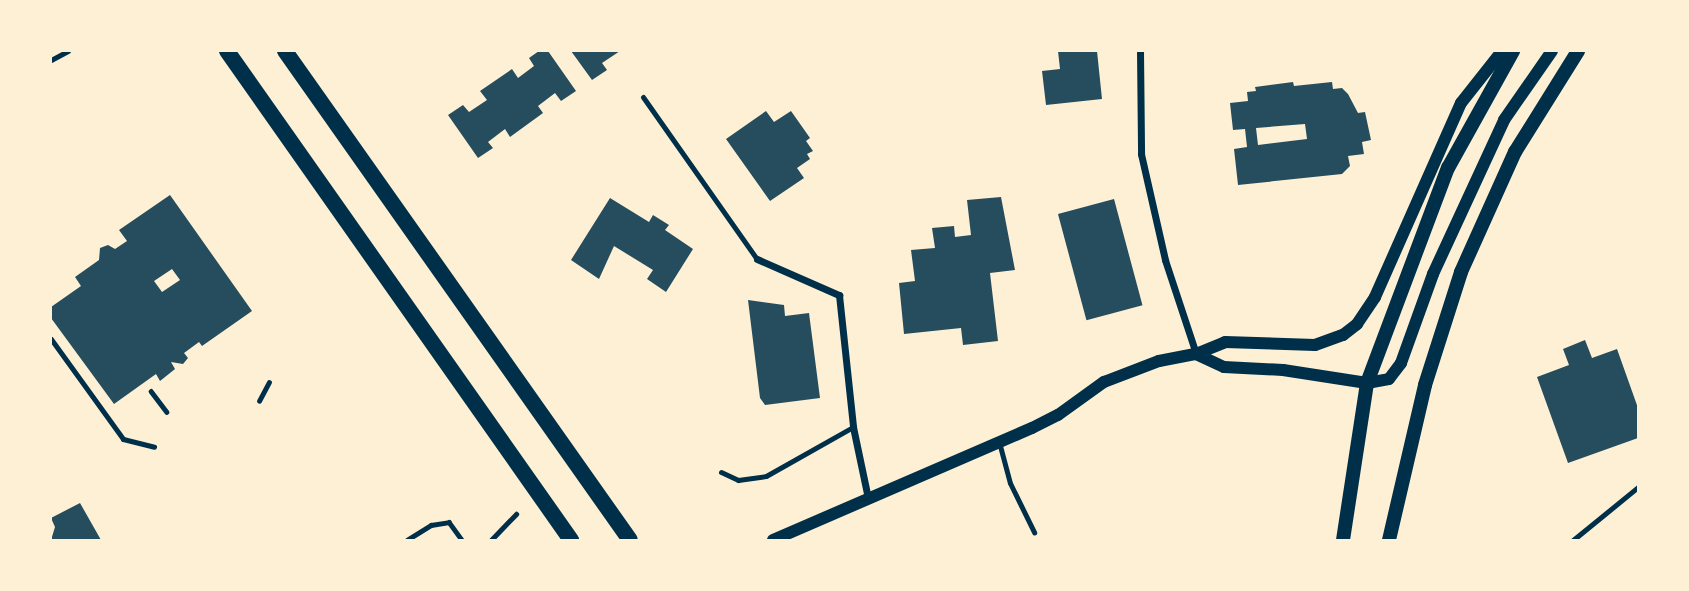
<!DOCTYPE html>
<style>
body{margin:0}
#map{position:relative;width:1689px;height:591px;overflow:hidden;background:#fdf0d5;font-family:Lato,sans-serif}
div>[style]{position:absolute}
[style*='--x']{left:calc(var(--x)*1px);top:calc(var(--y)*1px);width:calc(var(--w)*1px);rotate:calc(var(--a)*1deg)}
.building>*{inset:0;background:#264d5e;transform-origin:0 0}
.path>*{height:4.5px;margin:-2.25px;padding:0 2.25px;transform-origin:2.25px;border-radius:2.25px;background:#003049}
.service>*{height:5px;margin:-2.5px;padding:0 2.5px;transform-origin:2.5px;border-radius:2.5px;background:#003049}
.minor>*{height:7px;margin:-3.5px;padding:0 3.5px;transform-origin:3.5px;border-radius:3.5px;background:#003049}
.tertiary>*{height:12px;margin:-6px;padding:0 6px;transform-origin:6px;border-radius:6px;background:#003049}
.secondary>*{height:14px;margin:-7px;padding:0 7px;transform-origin:7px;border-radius:7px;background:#003049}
.primary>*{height:16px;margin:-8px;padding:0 8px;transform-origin:8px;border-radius:8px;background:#003049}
span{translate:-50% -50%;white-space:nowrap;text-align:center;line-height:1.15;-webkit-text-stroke:5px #fdf0d5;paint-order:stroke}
.frame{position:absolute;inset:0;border:52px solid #fdf0d5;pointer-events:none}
</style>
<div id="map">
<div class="building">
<div style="clip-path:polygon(539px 51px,548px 51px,576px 91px,561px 101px,555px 93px,538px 106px,543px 113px,510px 137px,505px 129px,488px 142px,493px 148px,478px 158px,448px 115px,463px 105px,469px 112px,487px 100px,480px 91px,512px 69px,518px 78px,534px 66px,529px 58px)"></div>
<div style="clip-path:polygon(571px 51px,620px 51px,602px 63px,607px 70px,592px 80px)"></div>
<div style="clip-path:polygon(1058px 51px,1097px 51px,1102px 99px,1046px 105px,1042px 71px,1060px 69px)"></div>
<div style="clip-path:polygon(evenodd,1293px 82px,1294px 86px,1332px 82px,1333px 89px,1342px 88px,1348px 94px,1358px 113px,1365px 112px,1371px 140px,1362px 142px,1364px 154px,1348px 156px,1350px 166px,1342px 174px,1238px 185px,1234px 149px,1247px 147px,1245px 129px,1233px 130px,1230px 103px,1248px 101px,1247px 92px,1256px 91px,1255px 87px,1293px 82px,1305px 124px,1307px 139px,1258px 145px,1256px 128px,1305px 124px)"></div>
<div style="clip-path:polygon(766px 111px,774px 122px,791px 111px,810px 138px,806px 141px,813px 151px,807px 154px,810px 159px,797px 168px,804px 178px,770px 201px,726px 139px)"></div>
<div style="clip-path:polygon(evenodd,170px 195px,252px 311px,202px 346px,199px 342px,184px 353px,188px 358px,183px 364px,171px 362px,175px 369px,160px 381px,156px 374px,114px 404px,51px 318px,51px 307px,81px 286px,75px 277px,99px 260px,100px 248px,108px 245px,115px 249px,127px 241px,119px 230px,170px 195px,172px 269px,180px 280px,162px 292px,154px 281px,172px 269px)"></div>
<div style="clip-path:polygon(1001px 197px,1015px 270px,990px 273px,998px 341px,963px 345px,961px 328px,904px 334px,899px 283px,915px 281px,911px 250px,935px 248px,932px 228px,954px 226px,955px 237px,971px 235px,967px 200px)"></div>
<div style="clip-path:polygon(610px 198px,649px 222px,653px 215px,669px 225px,665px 230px,693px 249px,666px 292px,647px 279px,653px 270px,614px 246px,599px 279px,571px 260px)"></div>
<div style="left:1114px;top:199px;width:110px;height:58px;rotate:75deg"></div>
<div style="clip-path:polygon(748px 300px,784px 305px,785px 316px,809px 313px,820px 398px,765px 405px,760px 398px)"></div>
<div style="clip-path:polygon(1585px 340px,1592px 358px,1617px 349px,1638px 408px,1638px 438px,1568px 463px,1537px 377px,1569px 365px,1563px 349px)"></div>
<div style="clip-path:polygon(80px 503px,101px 540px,51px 540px,55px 527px,51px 518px)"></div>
</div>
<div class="path">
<div style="--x:151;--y:391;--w:26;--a:53"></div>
<div style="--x:259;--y:401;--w:21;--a:-62"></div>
<div style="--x:407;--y:540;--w:28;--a:-32"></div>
<div style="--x:431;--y:525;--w:18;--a:-9"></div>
<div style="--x:449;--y:522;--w:22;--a:54"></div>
<div style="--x:491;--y:540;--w:36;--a:-46"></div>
</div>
<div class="service">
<div style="--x:51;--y:60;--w:19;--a:-28"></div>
<div style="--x:643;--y:97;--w:198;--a:54.9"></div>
<div style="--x:51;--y:339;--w:123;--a:54.2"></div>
<div style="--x:123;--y:439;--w:32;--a:14"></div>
<div style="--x:999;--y:442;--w:42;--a:75"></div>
<div style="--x:1010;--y:483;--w:55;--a:63.9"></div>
<div style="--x:721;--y:472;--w:19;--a:25"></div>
<div style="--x:738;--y:480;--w:28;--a:-8"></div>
<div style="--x:766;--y:476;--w:100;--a:-29.4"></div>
<div style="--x:1573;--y:540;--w:84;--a:-39.2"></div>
</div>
<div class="minor">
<div style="--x:1140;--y:51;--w:103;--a:89.4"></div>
<div style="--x:1141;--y:154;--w:109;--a:77.2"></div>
<div style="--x:1165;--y:260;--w:99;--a:71.7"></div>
<div style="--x:757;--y:259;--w:90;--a:23.7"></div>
<div style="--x:839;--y:295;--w:133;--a:83.9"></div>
<div style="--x:853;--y:427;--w:73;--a:78.1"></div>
</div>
<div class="tertiary">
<div style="--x:1196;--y:354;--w:31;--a:25"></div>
<div style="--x:1224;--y:367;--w:59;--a:2.9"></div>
<div style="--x:1283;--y:370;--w:85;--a:8.8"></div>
<div style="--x:1367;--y:383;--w:22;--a:-10"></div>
<div style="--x:1389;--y:379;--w:20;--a:-53"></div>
<div style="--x:1401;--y:363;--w:95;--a:-70.2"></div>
<div style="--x:1433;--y:274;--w:170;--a:-65.2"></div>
<div style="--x:1504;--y:120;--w:84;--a:-55.2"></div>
<div style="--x:773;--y:540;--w:282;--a:-23.4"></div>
<div style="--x:1032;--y:428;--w:29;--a:-27"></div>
<div style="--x:1058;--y:415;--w:57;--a:-35.7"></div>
<div style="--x:1104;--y:382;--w:59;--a:-20.9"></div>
<div style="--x:1159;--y:361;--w:38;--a:-11"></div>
<div style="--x:1196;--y:354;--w:31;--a:-22"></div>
<div style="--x:1225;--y:342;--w:90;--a:1.9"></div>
<div style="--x:1315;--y:345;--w:30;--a:-20"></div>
<div style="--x:1343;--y:335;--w:18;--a:-38"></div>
<div style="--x:1357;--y:324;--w:32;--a:-56"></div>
<div style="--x:1375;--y:297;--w:212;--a:-66.1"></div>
<div style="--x:1461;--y:103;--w:66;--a:-51.7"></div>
</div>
<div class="secondary">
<div style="--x:1343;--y:540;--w:159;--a:-81.3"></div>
<div style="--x:1367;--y:383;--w:230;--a:-69.4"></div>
<div style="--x:1448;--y:168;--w:134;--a:-60.9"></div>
<div style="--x:1389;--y:540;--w:159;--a:-76.9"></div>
<div style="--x:1425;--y:385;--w:119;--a:-72.3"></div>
<div style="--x:1461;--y:272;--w:132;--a:-65.8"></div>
<div style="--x:1515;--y:152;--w:119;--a:-58"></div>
</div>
<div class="primary">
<div style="--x:227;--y:51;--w:598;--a:54.87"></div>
<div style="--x:285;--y:51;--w:598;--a:54.8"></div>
</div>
<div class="frame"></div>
</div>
